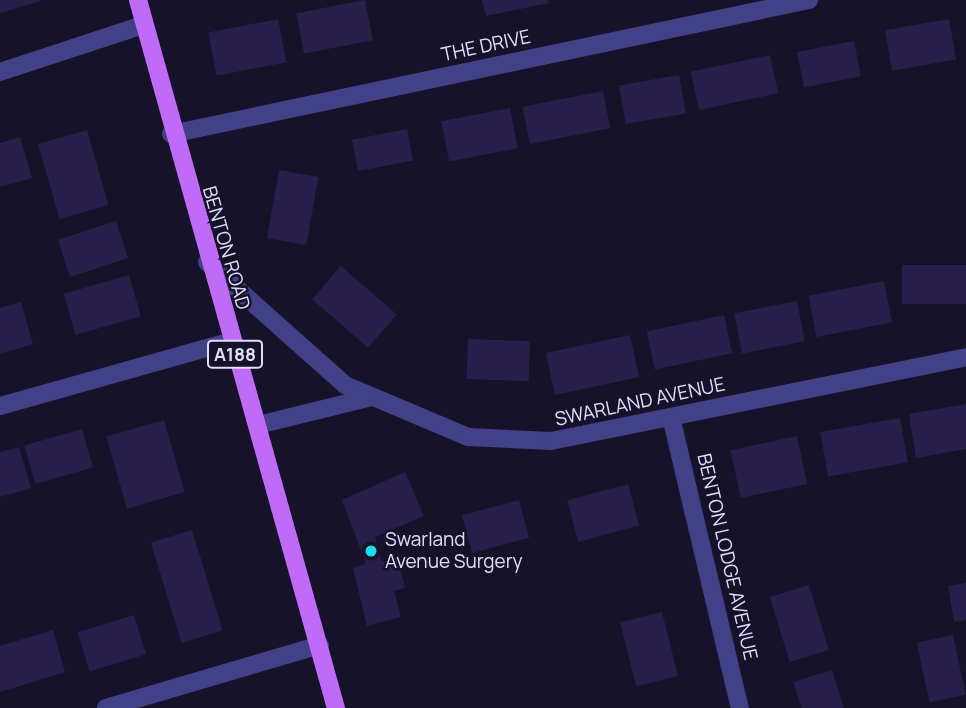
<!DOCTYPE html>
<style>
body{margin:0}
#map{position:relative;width:966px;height:708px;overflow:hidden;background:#16122a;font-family:Manrope,sans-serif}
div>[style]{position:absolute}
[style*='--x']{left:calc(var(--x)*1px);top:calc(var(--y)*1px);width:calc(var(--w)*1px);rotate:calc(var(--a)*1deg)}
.building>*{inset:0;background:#271f4a;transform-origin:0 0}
.street>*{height:18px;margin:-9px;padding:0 9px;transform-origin:9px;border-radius:9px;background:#424086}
.primary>*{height:18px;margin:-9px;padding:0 9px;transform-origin:9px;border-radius:9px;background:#c06bf7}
.dots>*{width:19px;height:19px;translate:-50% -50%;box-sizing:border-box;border:4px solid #16122a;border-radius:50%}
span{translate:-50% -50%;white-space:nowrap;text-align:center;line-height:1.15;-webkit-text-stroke:5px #16122a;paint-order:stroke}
.shield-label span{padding:2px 5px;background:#16122a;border:2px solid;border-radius:5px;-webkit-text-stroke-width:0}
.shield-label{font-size:18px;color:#e0ddfd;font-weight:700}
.street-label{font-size:19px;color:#e0ddfd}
.poi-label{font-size:19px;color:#e0ddfd}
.left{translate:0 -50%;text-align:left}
</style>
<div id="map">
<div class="building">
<div style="clip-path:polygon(0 0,41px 0,41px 1px,0 13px)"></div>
<div style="left:365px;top:0;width:41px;height:70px;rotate:79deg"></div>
<div style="clip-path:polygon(482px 0,548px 0,549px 3px,486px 16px)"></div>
<div style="left:278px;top:19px;width:44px;height:71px;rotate:79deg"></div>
<div style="left:949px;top:19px;width:41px;height:65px;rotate:80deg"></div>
<div style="left:854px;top:41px;width:36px;height:58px;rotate:79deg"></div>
<div style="left:770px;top:55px;width:39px;height:81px;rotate:78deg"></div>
<div style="left:679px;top:75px;width:39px;height:61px;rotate:80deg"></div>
<div style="left:603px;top:91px;width:38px;height:82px;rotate:79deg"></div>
<div style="left:510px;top:108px;width:41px;height:70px;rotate:79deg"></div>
<div style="left:407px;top:129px;width:32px;height:56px;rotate:79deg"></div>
<div style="left:87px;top:130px;width:78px;height:51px;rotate:74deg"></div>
<div style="clip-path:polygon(20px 137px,32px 178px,0 187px,0 143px)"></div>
<div style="left:279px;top:170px;width:40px;height:69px;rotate:10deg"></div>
<div style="left:116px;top:221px;width:39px;height:61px;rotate:72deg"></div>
<div style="left:966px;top:265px;width:39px;height:64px;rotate:90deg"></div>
<div style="left:341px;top:266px;width:74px;height:44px;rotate:41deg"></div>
<div style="left:129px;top:275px;width:43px;height:68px;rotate:74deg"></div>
<div style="left:884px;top:281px;width:42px;height:77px;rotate:79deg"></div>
<div style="left:797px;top:301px;width:41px;height:64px;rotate:79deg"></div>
<div style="clip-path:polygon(21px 302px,33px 344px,0 354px,0 308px)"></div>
<div style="left:724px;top:315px;width:39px;height:79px;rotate:78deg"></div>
<div style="left:630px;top:335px;width:43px;height:86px;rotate:78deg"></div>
<div style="left:468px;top:339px;width:62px;height:40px;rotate:2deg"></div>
<div style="clip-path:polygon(966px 404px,966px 449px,916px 458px,909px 414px)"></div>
<div style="left:900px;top:418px;width:45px;height:81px;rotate:80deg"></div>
<div style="left:164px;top:420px;width:75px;height:60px;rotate:74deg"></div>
<div style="left:82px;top:429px;width:40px;height:60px;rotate:74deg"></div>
<div style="left:797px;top:436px;width:49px;height:68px;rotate:78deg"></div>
<div style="clip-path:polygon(19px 447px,31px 488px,0 497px,0 452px)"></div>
<div style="clip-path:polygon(405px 472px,424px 516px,375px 537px,381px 561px,399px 562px,405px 588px,394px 591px,401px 617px,367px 626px,353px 568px,366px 564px,342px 500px)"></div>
<div style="left:628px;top:484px;width:43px;height:63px;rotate:75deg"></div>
<div style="left:519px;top:500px;width:39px;height:59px;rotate:75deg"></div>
<div style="left:192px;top:530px;width:105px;height:43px;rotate:73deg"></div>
<div style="clip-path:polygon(966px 583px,966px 620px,954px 622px,948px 586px)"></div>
<div style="left:809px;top:585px;width:68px;height:41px;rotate:73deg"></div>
<div style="left:662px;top:612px;width:66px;height:43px;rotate:76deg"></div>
<div style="left:134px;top:615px;width:41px;height:59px;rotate:73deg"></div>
<div style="clip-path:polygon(53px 630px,65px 672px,0 692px,0 646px)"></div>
<div style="left:953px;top:635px;width:61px;height:37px;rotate:78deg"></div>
<div style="clip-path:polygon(832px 670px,844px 708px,802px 708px,793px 682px)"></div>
</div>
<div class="street">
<div style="--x:0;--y:72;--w:151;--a:-18.2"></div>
<div style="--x:171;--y:134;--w:652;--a:-11.86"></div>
<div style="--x:207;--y:262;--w:185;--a:41.7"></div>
<div style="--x:345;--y:385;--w:134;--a:22.9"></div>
<div style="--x:468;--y:437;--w:83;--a:2.8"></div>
<div style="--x:551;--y:441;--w:423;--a:-11.4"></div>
<div style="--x:0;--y:406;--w:240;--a:-15.7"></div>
<div style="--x:671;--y:417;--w:299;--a:76.7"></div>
<div style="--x:258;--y:425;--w:113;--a:-13.8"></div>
<div style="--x:106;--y:708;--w:223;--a:-16.4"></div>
</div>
<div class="primary">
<div style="--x:138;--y:0;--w:735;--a:74.38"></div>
</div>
<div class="dots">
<div style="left:371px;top:551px;background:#14e0f2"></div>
</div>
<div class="shield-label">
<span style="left:235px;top:354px">A188</span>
</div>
<div class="street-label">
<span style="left:486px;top:46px;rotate:-12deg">THE DRIVE</span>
<span style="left:226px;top:248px;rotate:74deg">BENTON ROAD</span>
<span style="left:640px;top:402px;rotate:-12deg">SWARLAND AVENUE</span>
<span style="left:727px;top:557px;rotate:77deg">BENTON LODGE AVENUE</span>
</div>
<div class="poi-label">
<span class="left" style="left:385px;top:551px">Swarland<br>Avenue Surgery</span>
</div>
</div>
